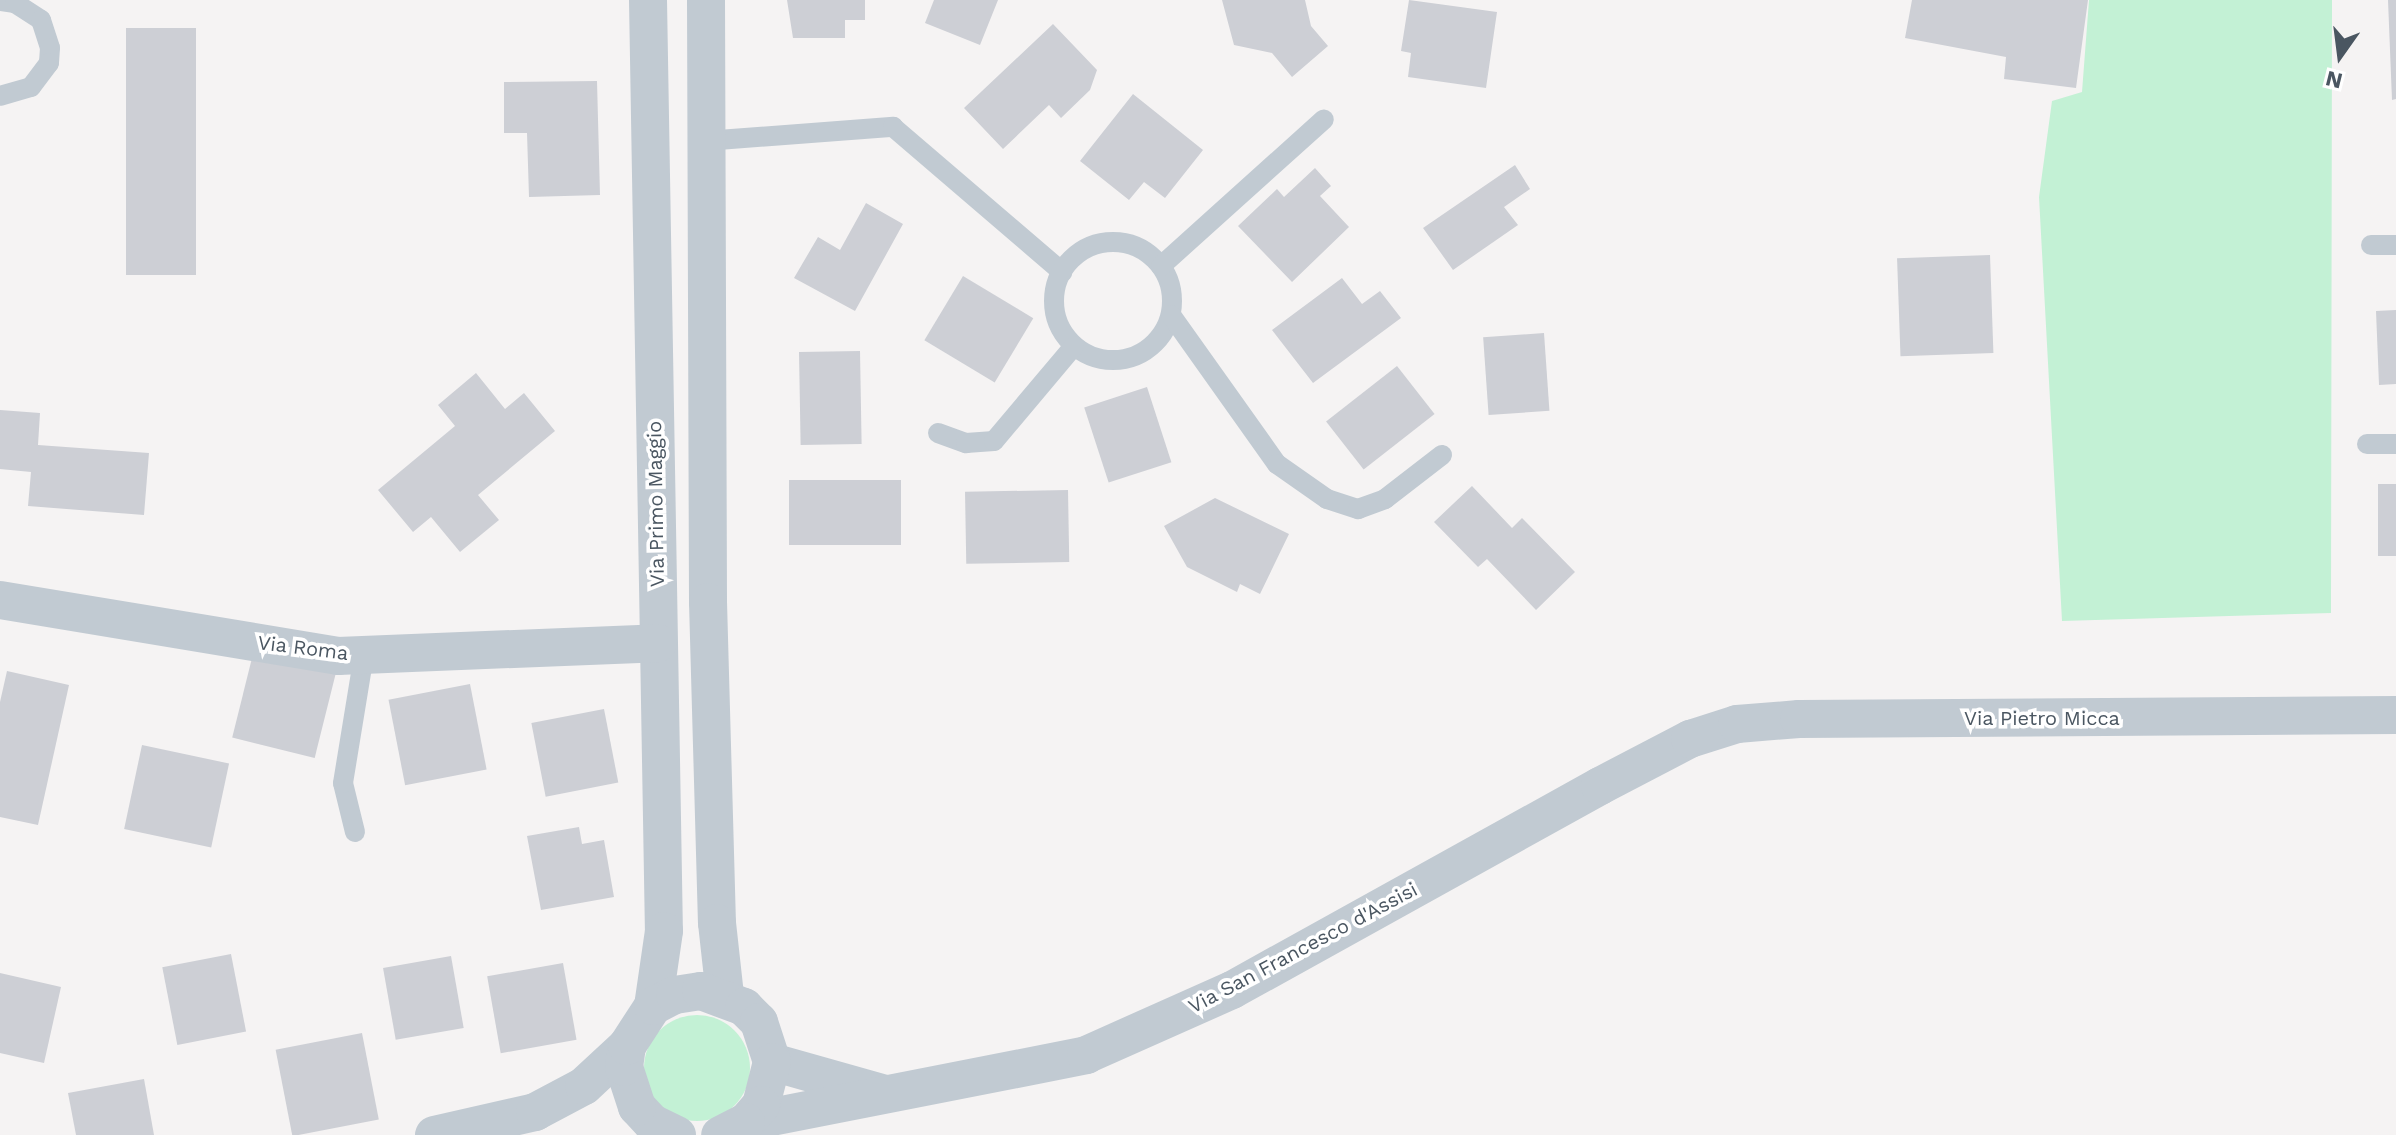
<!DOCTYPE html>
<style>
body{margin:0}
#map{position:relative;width:2396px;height:1135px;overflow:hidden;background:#f5f3f3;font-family:"Work Sans",sans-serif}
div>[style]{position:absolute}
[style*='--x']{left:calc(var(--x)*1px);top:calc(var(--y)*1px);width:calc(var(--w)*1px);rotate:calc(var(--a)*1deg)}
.green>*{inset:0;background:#c3f1d5}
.round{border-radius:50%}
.building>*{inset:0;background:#cdcfd5;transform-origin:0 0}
.lane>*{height:20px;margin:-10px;padding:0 10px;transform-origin:10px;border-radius:10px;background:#c1cad2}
.lane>.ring{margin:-10px;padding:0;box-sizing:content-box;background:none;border:20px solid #c1cad2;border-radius:50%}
.street>*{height:38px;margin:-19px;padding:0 19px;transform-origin:19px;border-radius:19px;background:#c1cad2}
span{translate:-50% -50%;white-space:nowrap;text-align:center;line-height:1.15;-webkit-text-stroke:7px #fff;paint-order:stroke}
.street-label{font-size:20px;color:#4a5661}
.north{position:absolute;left:2300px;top:16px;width:80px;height:80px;-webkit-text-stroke:6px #fff;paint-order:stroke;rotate:194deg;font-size:22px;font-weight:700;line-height:32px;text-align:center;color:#4a5661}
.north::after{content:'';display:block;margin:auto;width:28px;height:36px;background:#4a5661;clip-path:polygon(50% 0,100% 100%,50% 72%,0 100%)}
</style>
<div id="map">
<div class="green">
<div style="clip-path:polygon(2089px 0,2332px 0,2331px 613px,2062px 621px,2039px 197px,2052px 101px,2082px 92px)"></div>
<div class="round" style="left:644px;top:1015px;width:106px;height:106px"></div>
</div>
<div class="building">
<div style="clip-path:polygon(787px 0,865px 0,865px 20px,845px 20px,845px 38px,793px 38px)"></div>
<div style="clip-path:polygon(934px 0,998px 0,980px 45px,925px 23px)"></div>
<div style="clip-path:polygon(1222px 0,1305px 0,1311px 26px,1328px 46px,1292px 77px,1272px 53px,1234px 45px)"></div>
<div style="clip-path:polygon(1409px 0,1497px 12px,1486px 88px,1408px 77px,1411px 53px,1401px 51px)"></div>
<div style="clip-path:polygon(1912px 0,2088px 0,2076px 88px,2004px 79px,2006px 57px,1905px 38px)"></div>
<div style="clip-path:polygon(2388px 0,2396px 0,2396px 99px,2392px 100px)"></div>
<div style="clip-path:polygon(1053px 24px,1097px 70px,1090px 90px,1061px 118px,1049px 105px,1003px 149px,964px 108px)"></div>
<div style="left:126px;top:28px;width:70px;height:247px"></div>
<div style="clip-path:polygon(597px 81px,600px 195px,529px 197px,527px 133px,504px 133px,504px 82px)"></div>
<div style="clip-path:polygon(1133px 94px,1203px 150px,1165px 198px,1144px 182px,1129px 200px,1080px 161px)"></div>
<div style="clip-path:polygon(1515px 165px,1530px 189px,1504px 207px,1518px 225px,1453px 270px,1423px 228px)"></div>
<div style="clip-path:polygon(1315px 168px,1331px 186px,1320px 196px,1349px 227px,1292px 282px,1238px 226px,1277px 189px,1284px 197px)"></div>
<div style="clip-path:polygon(866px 203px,903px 224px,855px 311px,794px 278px,818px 237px,840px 250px)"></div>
<div style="left:1990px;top:255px;width:98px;height:93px;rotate:88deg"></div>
<div style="left:963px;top:276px;width:82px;height:75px;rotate:31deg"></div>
<div style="clip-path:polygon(1342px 278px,1362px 304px,1380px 291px,1401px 318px,1313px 383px,1272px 330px)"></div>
<div style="clip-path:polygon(2396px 310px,2396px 384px,2379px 385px,2376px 311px)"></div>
<div style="left:1544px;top:333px;width:78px;height:61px;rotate:86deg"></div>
<div style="left:860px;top:351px;width:93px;height:61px;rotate:89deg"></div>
<div style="left:1397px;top:366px;width:61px;height:90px;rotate:52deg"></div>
<div style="clip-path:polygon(476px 373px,505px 409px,524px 393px,555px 431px,478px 495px,499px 520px,460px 552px,431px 517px,413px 532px,378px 490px,455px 426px,438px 405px)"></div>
<div style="left:1147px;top:387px;width:79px;height:66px;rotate:72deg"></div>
<div style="clip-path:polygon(0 410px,40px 413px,38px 445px,149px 453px,144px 515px,28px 506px,31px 472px,0 469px)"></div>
<div style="left:789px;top:480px;width:112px;height:65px"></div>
<div style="left:2378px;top:484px;width:18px;height:72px"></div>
<div style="clip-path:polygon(1472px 486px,1512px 528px,1522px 518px,1575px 572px,1536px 610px,1487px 559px,1478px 567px,1434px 522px)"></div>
<div style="left:1068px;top:490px;width:72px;height:103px;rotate:89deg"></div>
<div style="clip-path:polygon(1215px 498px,1289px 534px,1260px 594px,1240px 584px,1237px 592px,1187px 567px,1164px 526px)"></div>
<div style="left:253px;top:654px;width:85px;height:86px;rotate:14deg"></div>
<div style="clip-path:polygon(7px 671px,69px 685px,38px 825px,0 817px,0 702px)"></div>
<div style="left:470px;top:684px;width:87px;height:83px;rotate:79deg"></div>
<div style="left:604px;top:709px;width:75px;height:74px;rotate:79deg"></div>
<div style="left:142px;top:745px;width:89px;height:86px;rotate:12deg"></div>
<div style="clip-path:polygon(579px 827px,582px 844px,604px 840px,614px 897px,541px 910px,527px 836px)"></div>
<div style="left:231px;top:954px;width:79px;height:70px;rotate:79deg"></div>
<div style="left:451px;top:956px;width:73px;height:69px;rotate:80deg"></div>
<div style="left:563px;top:963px;width:78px;height:77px;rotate:80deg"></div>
<div style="clip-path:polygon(0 973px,61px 987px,44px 1063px,0 1053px)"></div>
<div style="left:362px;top:1033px;width:88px;height:88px;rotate:79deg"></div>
<div style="clip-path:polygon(144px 1079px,154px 1135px,76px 1135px,68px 1093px)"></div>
</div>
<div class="lane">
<div style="--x:0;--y:1;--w:15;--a:8"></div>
<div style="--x:15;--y:3;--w:31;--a:33"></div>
<div style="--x:41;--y:20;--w:29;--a:72"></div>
<div style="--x:50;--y:48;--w:15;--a:94"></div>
<div style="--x:49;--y:63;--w:30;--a:127"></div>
<div style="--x:31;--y:87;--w:32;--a:164"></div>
<div style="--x:705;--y:141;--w:189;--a:-4.3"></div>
<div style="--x:893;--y:127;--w:223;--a:40.6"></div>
<div class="ring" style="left:1054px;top:242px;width:98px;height:98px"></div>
<div style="--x:2371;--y:245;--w:25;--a:0"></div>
<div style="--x:1161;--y:266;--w:219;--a:-42"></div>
<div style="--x:1171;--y:315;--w:183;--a:54.6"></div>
<div style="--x:1277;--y:464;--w:61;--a:35"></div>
<div style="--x:1327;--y:499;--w:33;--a:18"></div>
<div style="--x:1358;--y:509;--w:29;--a:-20"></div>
<div style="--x:1385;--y:499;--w:72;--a:-37.7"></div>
<div style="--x:938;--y:433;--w:30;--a:20"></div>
<div style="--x:966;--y:443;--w:28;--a:-4"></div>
<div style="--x:994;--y:441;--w:124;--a:-49.9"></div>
<div style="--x:2367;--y:444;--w:29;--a:0"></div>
<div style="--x:355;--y:832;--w:50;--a:-103.8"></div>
<div style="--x:343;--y:783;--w:130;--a:-80.7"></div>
</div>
<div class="street">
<div style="--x:648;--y:0;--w:931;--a:89.02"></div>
<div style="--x:664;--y:931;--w:76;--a:98.3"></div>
<div style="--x:706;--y:0;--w:602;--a:89.81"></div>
<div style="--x:708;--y:602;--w:321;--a:88.4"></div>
<div style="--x:717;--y:923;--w:73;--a:83.7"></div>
<div style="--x:0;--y:600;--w:343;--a:9.4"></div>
<div style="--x:338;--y:656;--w:320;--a:-2.3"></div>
<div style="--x:772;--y:1062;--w:117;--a:15.8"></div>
<div style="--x:746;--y:1122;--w:347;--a:-11.1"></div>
<div style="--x:1086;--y:1055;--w:160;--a:-24"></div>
<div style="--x:1232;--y:990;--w:421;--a:-29"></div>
<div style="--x:1600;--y:786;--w:102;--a:-27.6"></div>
<div style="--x:1690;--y:739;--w:49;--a:-17.7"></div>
<div style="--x:1737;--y:724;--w:62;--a:-4.6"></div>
<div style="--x:1799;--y:719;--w:597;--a:-0.38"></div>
<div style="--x:434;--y:1135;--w:104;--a:-12.8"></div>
<div style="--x:535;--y:1112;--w:55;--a:-28"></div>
<div style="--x:584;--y:1086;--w:59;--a:-42.9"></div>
<div style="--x:677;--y:1135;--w:28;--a:-154"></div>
<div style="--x:652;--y:1123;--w:22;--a:-133"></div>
<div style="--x:637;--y:1107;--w:42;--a:-108"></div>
<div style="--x:624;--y:1067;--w:21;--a:-82"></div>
<div style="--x:627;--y:1046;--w:48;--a:-57"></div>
<div style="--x:653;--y:1006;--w:25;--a:-27"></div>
<div style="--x:675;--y:995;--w:26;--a:-9"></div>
<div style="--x:701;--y:991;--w:46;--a:20.4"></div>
<div style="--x:744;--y:1007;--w:21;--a:45"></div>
<div style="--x:759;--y:1022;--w:42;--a:72"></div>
<div style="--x:772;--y:1062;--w:44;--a:104.3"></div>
<div style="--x:761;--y:1105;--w:23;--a:131"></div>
<div style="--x:746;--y:1122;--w:29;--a:153"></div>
</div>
<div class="street-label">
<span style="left:656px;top:504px;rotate:-91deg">Via Primo Maggio</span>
<span style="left:303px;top:648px;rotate:7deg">Via Roma</span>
<span style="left:2042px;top:718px">Via Pietro Micca</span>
<span style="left:1303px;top:948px;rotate:-28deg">Via San Francesco d'Assisi</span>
</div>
<div class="north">N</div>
</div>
